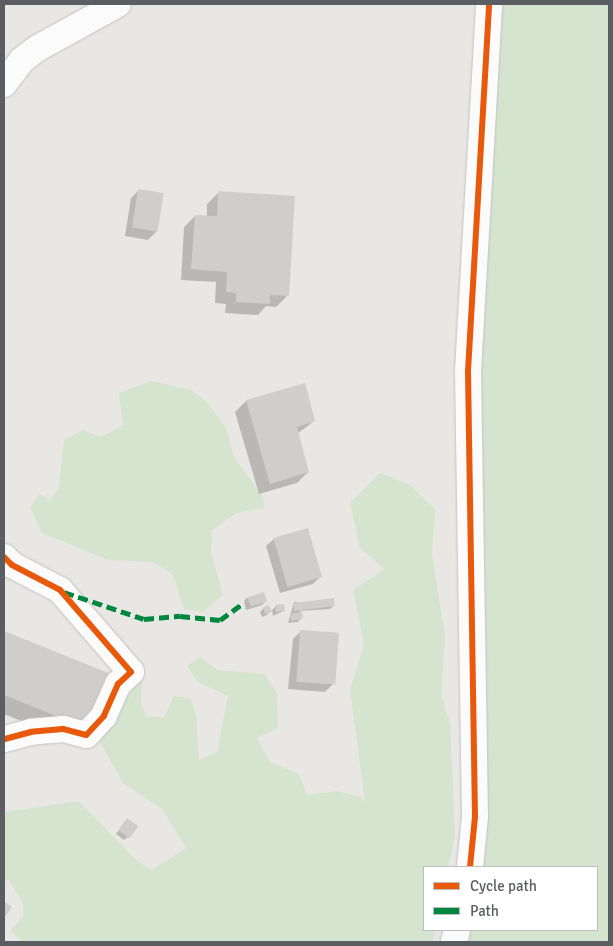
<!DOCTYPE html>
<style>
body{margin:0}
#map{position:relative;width:613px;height:946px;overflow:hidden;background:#e9e7e3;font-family:Signika,sans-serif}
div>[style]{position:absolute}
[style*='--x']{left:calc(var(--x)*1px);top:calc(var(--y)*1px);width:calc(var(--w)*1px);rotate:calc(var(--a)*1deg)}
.green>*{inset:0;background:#d4e4cf}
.shadow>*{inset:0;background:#0003}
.building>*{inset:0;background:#d0cecc;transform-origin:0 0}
.roads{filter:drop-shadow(0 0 1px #c3c3c3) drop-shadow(0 0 1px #c3c3c3)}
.minor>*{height:26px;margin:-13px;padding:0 13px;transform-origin:13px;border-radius:13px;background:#fcfbfb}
.quiet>*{height:5px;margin-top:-2.5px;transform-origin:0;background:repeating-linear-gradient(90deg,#00873e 0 10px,transparent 0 15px)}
.cycleway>*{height:6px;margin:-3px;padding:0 3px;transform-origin:3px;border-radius:3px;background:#e8590c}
span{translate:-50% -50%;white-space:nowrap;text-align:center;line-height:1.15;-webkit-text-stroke:5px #fff;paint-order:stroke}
.frame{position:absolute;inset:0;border:5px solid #5a5d61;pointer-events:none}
.legend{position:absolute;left:423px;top:866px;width:175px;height:65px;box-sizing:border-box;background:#fff;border:1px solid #bdbec0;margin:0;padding:6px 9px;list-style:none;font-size:15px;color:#5a5d61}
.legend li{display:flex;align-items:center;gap:10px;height:25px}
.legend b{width:25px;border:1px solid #bdbec0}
</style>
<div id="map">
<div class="green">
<div style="clip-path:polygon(496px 4px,609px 4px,609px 942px,468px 942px,470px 930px,597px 930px,597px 867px,480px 867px,469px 420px)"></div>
<div style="clip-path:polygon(152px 381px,192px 390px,207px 402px,226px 428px,234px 457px,263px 497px,264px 508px,237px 513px,212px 530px,211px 552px,223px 595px,203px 612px,184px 609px,173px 575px,154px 562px,108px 560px,42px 533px,30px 507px,40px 494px,50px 500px,59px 488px,64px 440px,83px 430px,101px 437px,123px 425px,119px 393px)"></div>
<div style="clip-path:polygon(380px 473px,410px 485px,435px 509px,432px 554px,445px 637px,441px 695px,450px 723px,455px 836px,448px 867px,424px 867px,424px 930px,435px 930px,433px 942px,22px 942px,11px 930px,23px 917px,23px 903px,8px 879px,4px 882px,4px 812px,79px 801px,137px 861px,152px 870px,186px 848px,162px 809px,123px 783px,97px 737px,142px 677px,141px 703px,146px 717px,164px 717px,174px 696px,190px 698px,196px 715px,199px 760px,217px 752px,228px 696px,198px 682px,187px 666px,201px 657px,217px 670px,265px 674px,277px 694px,278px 728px,257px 738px,270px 762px,299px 774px,307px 795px,337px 791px,360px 797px,365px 802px,350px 690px,364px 644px,353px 590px,385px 569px,360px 548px,350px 503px)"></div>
</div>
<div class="shadow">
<div style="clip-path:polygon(139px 190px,156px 232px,148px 240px,125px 236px,131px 198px)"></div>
<div style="clip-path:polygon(219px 192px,288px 295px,276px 307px,266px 306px,258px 315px,225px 313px,226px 304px,215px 303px,216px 282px,181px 280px,184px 227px,195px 216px,207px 217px,207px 204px)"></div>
<div style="clip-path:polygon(246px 401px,314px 421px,297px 434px,308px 472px,297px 483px,259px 494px,235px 412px)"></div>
<div style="clip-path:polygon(274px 539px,321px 576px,313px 584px,280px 593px,266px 546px)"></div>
<div style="clip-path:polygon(263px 593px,266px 601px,262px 605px,246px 610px,244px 601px,247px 598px)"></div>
<div style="clip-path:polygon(294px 602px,333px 606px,330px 609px,300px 611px,301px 618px,298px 622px,288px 623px)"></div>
<div style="clip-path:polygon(276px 606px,284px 611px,273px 616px,272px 610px,267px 615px,262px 617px,260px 612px,264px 608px,271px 611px)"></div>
<div style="clip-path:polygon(301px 631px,333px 684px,325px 692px,288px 689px,293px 639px)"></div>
<div style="clip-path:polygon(4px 632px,109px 674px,73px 742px,4px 714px)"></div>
<div style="clip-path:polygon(124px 824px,128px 837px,124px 840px,116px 834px)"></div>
</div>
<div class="building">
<div style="left:138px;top:189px;width:26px;height:39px;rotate:9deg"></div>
<div style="clip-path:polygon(218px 191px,295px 196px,289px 296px,270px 295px,270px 304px,236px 302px,236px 293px,226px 292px,227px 272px,191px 269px,195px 215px,217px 216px)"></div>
<div style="clip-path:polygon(305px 383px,315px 421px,297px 427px,309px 472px,270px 484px,246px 400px)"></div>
<div style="left:308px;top:528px;width:51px;height:36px;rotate:74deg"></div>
<div style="left:264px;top:592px;width:10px;height:17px;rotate:73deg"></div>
<div style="left:334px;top:598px;width:8px;height:41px;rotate:83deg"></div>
<div style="left:284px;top:604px;width:7px;height:9px;rotate:82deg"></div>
<div style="clip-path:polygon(269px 605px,272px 612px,265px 614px,263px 607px)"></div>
<div style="left:302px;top:612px;width:7px;height:12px;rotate:82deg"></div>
<div style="left:300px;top:630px;width:39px;height:52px;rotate:4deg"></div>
<div style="clip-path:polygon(4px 631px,111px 674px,88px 729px,4px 695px)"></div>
<div style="left:127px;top:818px;width:14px;height:15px;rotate:36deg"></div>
<div style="clip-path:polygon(4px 901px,12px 907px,4px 918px)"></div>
</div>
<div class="roads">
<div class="minor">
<div style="--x:4;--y:84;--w:30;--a:-53"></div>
<div style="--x:22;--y:60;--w:20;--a:-37"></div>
<div style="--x:38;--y:48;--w:91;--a:-28.8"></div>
<div style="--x:4;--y:557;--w:11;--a:45"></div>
<div style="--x:12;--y:565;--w:54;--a:27.5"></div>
<div style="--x:60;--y:590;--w:108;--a:49.1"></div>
<div style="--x:131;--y:672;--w:18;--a:137"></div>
<div style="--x:118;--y:684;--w:35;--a:114"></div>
<div style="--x:104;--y:716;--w:26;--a:133"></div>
<div style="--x:86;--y:735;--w:24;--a:-165"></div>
<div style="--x:63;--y:729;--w:32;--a:175"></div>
<div style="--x:31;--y:732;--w:28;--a:165"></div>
<div style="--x:470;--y:867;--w:50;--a:-84.3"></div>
<div style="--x:475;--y:817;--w:446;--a:-90.9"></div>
<div style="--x:468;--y:371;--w:368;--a:-86.7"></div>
<div style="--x:454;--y:942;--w:12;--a:-76"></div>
</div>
</div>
<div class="quiet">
<div style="--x:64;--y:592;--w:84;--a:18.6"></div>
<div style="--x:144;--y:619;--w:36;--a:-5"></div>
<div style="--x:180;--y:616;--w:40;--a:5.7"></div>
<div style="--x:220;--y:620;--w:29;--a:-36"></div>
</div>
<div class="cycleway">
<div style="--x:4;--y:557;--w:11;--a:45"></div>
<div style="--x:12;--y:565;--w:54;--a:27.5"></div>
<div style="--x:60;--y:590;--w:108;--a:49.1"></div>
<div style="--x:131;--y:672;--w:18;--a:137"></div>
<div style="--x:118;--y:684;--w:35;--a:114"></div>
<div style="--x:104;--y:716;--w:26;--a:133"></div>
<div style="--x:86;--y:735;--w:24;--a:-165"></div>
<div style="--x:63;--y:729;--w:32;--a:175"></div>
<div style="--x:31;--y:732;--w:28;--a:165"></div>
<div style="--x:470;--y:867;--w:50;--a:-84.3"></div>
<div style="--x:475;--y:817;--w:446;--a:-90.9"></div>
<div style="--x:468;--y:371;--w:368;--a:-86.7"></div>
</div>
<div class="frame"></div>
<ul class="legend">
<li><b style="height:6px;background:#e8590c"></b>Cycle path</li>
<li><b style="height:6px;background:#00873e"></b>Path</li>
</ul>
</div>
